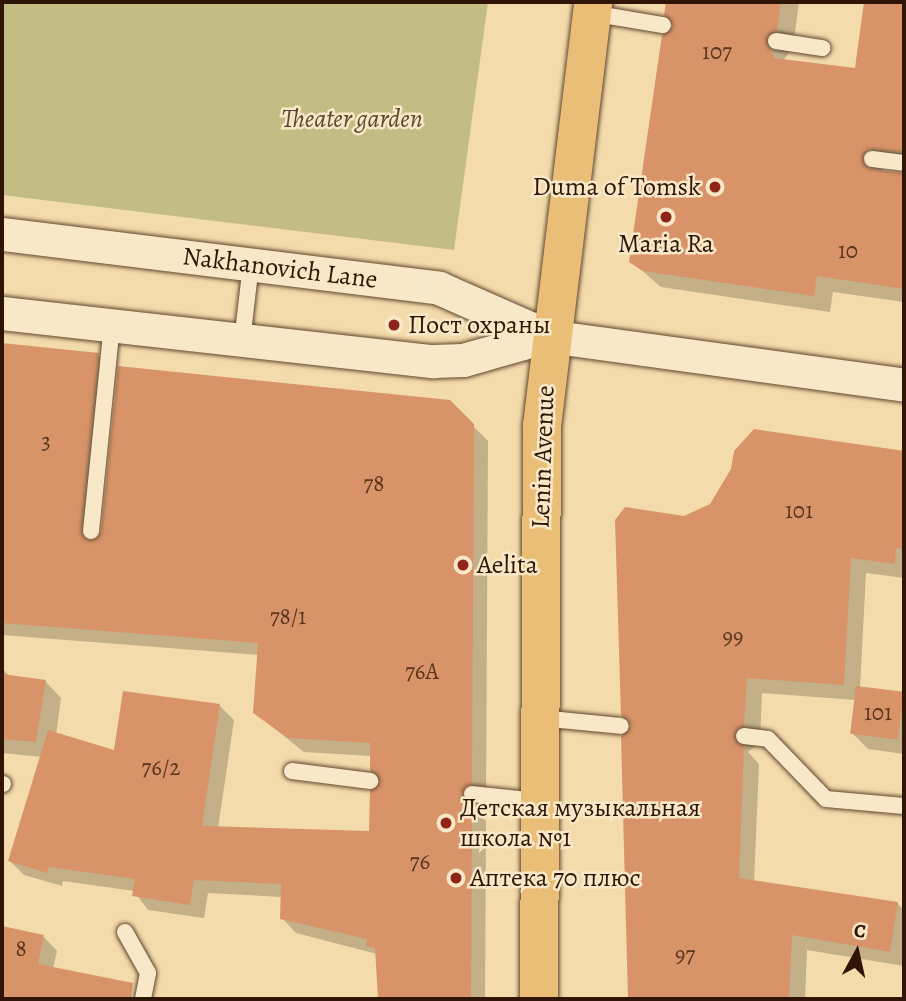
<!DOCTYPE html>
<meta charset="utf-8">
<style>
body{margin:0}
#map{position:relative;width:906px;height:1001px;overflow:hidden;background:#f4dbab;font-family:Alegreya,serif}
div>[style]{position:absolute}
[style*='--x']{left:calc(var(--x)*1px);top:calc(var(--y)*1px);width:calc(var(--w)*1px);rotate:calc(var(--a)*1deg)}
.green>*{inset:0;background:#c4bd83}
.shadow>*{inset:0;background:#0003}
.building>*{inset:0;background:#d89468;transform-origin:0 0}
.roads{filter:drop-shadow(0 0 2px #61462f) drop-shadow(0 0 2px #61462f)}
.lane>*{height:16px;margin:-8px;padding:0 8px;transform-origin:8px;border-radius:8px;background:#f8e8c8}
.street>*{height:33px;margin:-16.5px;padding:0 16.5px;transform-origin:16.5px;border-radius:16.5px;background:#f8e8c8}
.primary>*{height:38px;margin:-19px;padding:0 19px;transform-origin:19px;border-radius:19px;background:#eabe76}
.dots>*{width:19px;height:19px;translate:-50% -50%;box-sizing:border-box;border:4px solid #f8e8c8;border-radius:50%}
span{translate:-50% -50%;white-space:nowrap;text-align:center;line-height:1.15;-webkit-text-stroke:5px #f8e8c8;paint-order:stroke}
.number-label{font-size:23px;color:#5a351e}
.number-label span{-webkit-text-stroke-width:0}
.park-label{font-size:26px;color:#5c472c;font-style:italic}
.poi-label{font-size:26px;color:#301506}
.right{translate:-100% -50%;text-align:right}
.left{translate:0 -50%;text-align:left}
.street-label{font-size:26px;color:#301506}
.frame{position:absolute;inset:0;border:4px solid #301506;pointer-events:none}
.north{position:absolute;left:822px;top:917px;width:70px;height:70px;-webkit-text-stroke:5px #f8e8c8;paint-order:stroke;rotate:8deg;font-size:19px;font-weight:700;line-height:28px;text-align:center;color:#301506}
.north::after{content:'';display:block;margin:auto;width:24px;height:32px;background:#301506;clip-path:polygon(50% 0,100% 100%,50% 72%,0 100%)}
</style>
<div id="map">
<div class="green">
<div style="clip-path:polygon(2px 2px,488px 2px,454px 250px,2px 195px)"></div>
</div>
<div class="shadow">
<div style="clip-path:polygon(668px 2px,799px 2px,793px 47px,783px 61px,856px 70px,866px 2px,904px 2px,904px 167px,885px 165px,881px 172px,904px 174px,904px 302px,833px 292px,830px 312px,661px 287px,631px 261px,676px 26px,666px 14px)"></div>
<div style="clip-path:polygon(2px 344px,98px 355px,112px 369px,95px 539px,449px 402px,488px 441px,486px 798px,474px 809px,486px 821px,485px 999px,380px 999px,377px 954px,296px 933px,282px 918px,283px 897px,208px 893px,204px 918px,148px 910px,134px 891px,63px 881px,62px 886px,24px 875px,10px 861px,42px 757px,2px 753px,2px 668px,10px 677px,45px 681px,61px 698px,56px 735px,115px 753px,220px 706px,234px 720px,218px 828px,370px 833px,383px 782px,372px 756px,304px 752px,255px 713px,259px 655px,2px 635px)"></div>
<div style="clip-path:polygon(755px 431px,904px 451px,904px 578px,866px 573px,860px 688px,904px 694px,904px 754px,868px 749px,852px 733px,856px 700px,762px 693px,760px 742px,748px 752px,759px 764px,754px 883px,897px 903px,904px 910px,904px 966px,807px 950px,805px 999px,629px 999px,623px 737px,634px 726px,684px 518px,711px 505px)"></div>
<div style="clip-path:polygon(2px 928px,43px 936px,57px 951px,53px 969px,138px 999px,2px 999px)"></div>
</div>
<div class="building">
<div style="clip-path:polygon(666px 2px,781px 2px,777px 31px,766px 40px,774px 58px,855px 68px,864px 2px,904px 2px,904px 152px,869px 149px,862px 158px,870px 169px,904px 173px,904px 289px,817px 276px,814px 296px,643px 271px,629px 262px,662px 35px,673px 26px,664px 15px)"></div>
<div style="clip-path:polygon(2px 343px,99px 353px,81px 530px,89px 541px,101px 532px,118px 366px,450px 400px,474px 424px,472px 784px,462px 794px,472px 805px,471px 999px,378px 999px,375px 948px,366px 946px,367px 939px,280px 919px,281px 884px,194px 880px,190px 905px,132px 896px,135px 879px,49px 867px,47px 873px,8px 861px,48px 730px,114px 750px,123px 691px,220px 704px,202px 826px,369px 831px,370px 791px,380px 782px,370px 770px,370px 743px,288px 738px,253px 713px,258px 643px,2px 623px)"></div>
<div style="clip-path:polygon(754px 429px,904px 451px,904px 550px,896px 548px,895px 564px,851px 558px,844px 685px,747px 678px,744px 726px,734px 735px,744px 747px,739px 878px,898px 902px,890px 952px,792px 935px,789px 999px,628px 999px,621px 736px,631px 726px,621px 715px,615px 520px,625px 507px,684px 516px,710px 504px,731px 469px,734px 451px)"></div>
<div style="clip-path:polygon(2px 674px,46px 680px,36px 742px,2px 739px)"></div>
<div style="left:856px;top:686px;width:48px;height:48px;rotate:7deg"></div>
<div style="clip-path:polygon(2px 926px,44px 935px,38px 964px,133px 983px,131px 999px,2px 999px)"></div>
</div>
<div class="roads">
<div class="lane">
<div style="--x:591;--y:13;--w:73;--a:9.5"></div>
<div style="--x:776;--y:41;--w:47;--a:8.7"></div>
<div style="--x:872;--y:159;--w:32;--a:7"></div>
<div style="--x:242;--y:341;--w:78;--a:-83.3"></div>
<div style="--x:91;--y:531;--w:206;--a:-84.2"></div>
<div style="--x:540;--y:718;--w:81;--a:5.6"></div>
<div style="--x:744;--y:736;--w:24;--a:7"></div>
<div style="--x:768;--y:739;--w:83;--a:46"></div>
<div style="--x:826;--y:799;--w:78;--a:5.1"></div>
<div style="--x:292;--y:771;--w:79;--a:7.3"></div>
<div style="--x:2;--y:784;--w:1;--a:0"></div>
<div style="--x:472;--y:794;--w:65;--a:6.1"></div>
<div style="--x:125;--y:932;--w:47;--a:60.7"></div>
<div style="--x:148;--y:973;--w:26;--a:101"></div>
</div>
<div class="street">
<div style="--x:2;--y:234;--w:440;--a:7"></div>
<div style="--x:439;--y:288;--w:119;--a:23.8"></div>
<div style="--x:548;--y:336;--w:359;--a:7.8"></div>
<div style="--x:2;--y:313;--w:434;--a:6.4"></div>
<div style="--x:433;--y:361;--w:30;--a:-2"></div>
<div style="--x:463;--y:360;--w:88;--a:-15.8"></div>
</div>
<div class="primary">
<div style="--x:539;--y:999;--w:573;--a:-89.7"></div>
<div style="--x:542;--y:426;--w:427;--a:-83.1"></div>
</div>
</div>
<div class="dots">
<div style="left:715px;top:187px;background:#8f2418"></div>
<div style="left:666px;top:217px;background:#8f2418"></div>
<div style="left:394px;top:325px;background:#8f2418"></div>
<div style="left:463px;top:565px;background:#8f2418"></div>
<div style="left:446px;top:823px;background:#8f2418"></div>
<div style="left:456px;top:878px;background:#8f2418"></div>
</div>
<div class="number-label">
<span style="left:717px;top:52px">107</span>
<span style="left:848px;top:251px">10</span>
<span style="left:46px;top:442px">3</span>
<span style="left:374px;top:484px">78</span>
<span style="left:799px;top:511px">101</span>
<span style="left:288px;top:617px">78/1</span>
<span style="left:733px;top:637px">99</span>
<span style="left:422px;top:672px">76А</span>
<span style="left:878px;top:713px">101</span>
<span style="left:161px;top:768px">76/2</span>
<span style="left:420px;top:862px">76</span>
<span style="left:21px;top:949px">8</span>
<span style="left:685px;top:955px">97</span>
</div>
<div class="park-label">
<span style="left:352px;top:119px">Theater garden</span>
</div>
<div class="poi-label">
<span class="right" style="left:701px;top:187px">Duma of Tomsk</span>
<span style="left:666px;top:244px">Maria Ra</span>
<span class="left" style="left:408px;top:325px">Пост охраны</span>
<span class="left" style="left:477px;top:565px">Aelita</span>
<span class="left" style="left:460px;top:823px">Детская музыкальная<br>школа №1</span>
<span class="left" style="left:470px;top:878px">Аптека 70 плюс</span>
</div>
<div class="street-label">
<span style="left:280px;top:268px;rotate:7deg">Nakhanovich Lane</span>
<span style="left:543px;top:457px;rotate:-88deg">Lenin Avenue</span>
</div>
<div class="frame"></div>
<div class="north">С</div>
</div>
